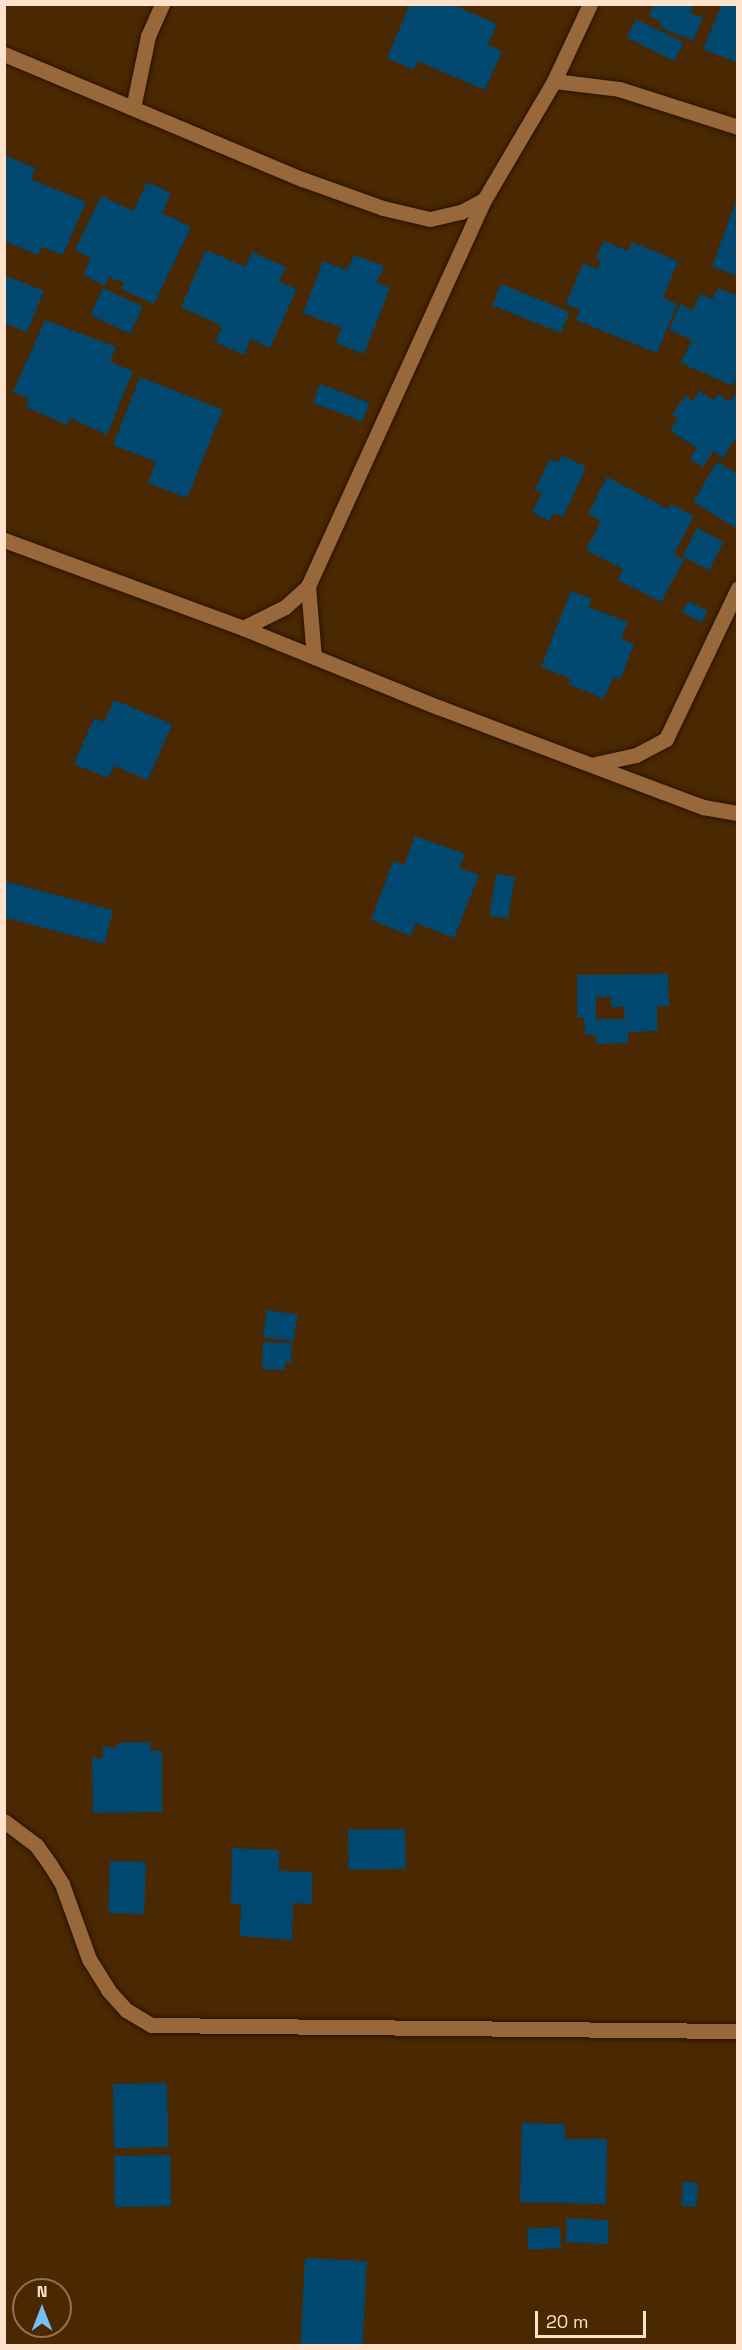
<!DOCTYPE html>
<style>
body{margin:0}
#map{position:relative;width:742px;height:2350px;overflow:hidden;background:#4a2802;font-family:"Space Grotesk",sans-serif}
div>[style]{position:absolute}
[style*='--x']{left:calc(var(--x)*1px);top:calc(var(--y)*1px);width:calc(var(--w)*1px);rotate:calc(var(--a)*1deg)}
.building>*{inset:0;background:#004870;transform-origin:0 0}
.roads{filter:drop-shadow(0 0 2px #2a1200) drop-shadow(0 0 2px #2a1200)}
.minor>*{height:15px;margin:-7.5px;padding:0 7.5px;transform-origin:7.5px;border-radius:7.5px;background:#98673a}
span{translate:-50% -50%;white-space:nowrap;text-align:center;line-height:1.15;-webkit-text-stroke:6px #4a2802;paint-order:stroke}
.frame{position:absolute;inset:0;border:6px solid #ffe2cb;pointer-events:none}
.north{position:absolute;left:12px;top:2278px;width:60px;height:60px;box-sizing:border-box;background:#4a2802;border:2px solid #927252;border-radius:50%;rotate:0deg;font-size:16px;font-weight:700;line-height:24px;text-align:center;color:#ffe2cb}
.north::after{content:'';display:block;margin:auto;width:21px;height:27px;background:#76c0f7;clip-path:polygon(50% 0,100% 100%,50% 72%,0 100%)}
.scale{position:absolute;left:535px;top:2311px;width:111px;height:27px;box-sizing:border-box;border:3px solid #ffe2cb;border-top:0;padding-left:8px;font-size:18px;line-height:21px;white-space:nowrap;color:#ffe2cb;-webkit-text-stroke:4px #4a2802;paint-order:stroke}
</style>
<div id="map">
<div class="building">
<div style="clip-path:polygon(410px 4px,452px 4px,497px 24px,488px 45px,502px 51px,485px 90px,417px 61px,414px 70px,387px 58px)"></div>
<div style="clip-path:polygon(654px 4px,694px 4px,690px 13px,703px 18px,693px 41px,660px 27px,662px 22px,649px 16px)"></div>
<div style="clip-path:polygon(722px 4px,738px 4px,738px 63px,703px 49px)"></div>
<div style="left:636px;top:19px;width:53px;height:21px;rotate:26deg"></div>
<div style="clip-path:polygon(4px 155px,35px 168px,31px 179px,86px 202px,63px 255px,41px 247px,38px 255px,4px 241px)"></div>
<div style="clip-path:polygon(147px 182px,171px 193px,162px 213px,191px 227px,154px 304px,121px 289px,124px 283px,109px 277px,105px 286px,83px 275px,91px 258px,75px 250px,101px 196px,133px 211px)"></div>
<div style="clip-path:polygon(737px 198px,738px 198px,738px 276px,712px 267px)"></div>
<div style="clip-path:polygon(604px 241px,628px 251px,632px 242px,678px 261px,663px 298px,677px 304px,657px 353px,576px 320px,580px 310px,566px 304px,583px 263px,597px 269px,601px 260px,596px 258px)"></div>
<div style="clip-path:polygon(206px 250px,245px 267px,252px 252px,286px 267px,279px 282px,297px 289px,270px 348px,251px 339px,244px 355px,215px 342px,222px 326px,181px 307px)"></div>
<div style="clip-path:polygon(354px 255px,384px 266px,377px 283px,390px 288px,364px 354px,336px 343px,342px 328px,303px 313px,323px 261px,347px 270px)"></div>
<div style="clip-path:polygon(4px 275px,44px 291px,27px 332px,4px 323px)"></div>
<div style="left:501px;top:284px;width:74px;height:23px;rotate:22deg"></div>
<div style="left:103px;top:288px;width:44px;height:30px;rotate:25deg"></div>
<div style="clip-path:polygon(718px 288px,738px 296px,738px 375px,733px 386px,681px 363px,692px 340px,669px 330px,680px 304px,693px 310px,700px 294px,713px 299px)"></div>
<div style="clip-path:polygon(45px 320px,116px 347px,110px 362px,133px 371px,107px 435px,70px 418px,67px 425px,26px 407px,29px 399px,13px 392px)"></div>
<div style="clip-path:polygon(140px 377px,223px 410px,187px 498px,148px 483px,156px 462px,113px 445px)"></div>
<div style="left:320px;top:384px;width:53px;height:20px;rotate:21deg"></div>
<div style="clip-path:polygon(738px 390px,738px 435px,723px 458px,713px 451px,703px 467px,690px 459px,697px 448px,670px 431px,678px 418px,672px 415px,685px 396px,693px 401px,699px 391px,714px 400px,718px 394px,730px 402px)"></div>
<div style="clip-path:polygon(562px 455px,586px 467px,563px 518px,554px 513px,549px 521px,532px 512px,542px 493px,535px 490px,550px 459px,558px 463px)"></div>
<div style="clip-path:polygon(717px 462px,738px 474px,736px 528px,693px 502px)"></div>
<div style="clip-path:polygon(607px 477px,668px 509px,671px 504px,694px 516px,674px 554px,684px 560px,661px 602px,618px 580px,623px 569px,586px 550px,601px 521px,588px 514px)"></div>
<div style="left:697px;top:528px;width:30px;height:32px;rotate:27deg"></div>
<div style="clip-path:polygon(571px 591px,592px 599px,588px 607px,628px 622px,621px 639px,634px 644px,620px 680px,613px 677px,604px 699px,568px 684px,571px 679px,541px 667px)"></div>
<div style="left:688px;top:601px;width:22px;height:13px;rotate:27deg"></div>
<div style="clip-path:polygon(114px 700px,172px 724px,148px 780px,114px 766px,108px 778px,74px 764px,94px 718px,104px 722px)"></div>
<div style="clip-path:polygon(415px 836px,465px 854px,459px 868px,479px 875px,454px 938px,416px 923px,411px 936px,371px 920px,393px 861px,404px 865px)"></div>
<div style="left:496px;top:874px;width:19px;height:42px;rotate:9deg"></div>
<div style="left:4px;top:881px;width:113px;height:35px;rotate:15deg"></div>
<div style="clip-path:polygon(evenodd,668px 974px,669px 1006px,657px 1006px,657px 1031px,628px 1032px,628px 1043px,596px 1044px,596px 1035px,585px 1035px,584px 1017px,577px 1017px,577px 975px,668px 974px,596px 997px,611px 997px,611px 1007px,624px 1007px,625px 1019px,596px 1019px,596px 997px)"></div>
<div style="left:267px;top:1310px;width:31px;height:27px;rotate:9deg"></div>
<div style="clip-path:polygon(263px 1342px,292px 1343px,291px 1362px,285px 1362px,285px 1370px,262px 1369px)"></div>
<div style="clip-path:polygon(151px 1742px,151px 1751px,162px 1751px,162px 1812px,93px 1813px,92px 1758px,103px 1758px,103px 1747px,118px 1747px,117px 1743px)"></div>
<div style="left:405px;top:1829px;width:40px;height:57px;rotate:89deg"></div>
<div style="clip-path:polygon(232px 1848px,279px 1850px,279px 1871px,312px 1872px,312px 1904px,293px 1903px,292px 1940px,240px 1936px,241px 1904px,231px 1904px)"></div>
<div style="left:110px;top:1861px;width:36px;height:52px;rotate:2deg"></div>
<div style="left:167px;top:2083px;width:64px;height:54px;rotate:89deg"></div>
<div style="clip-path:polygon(522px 2123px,565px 2124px,565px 2139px,607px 2139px,606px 2204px,520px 2202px)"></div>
<div style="left:170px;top:2155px;width:51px;height:56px;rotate:89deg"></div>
<div style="left:683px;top:2182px;width:15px;height:24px;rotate:4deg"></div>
<div style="left:567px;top:2218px;width:42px;height:24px;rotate:3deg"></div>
<div style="left:560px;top:2227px;width:21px;height:33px;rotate:87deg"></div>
<div style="left:305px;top:2258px;width:62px;height:88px;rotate:3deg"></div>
</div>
<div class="roads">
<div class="minor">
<div style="--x:4;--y:54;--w:323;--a:22.8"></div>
<div style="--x:302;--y:179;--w:86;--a:19.7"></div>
<div style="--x:383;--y:208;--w:48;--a:13.2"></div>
<div style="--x:430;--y:219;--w:32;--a:-13"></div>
<div style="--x:461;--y:212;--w:26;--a:-28"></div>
<div style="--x:554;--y:81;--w:65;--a:7"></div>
<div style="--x:619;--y:89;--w:125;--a:17.7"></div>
<div style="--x:133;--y:108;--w:74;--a:-78.2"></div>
<div style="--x:148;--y:36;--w:35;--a:-66"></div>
<div style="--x:4;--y:540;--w:255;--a:20.2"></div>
<div style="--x:243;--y:628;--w:210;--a:22.1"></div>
<div style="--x:438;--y:707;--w:241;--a:20.7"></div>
<div style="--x:663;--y:792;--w:43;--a:20.6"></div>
<div style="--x:703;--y:807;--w:36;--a:10"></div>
<div style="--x:308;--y:586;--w:71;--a:85.2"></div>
<div style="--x:243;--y:628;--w:47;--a:-26.6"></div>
<div style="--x:285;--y:607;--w:31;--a:-42"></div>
<div style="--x:308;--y:586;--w:424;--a:-65.5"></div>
<div style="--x:484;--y:200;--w:138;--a:-59.5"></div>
<div style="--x:554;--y:81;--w:85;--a:-64.9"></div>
<div style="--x:595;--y:764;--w:42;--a:-12.4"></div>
<div style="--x:636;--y:755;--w:34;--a:-28"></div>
<div style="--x:666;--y:739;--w:167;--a:-64.5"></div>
<div style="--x:4;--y:1821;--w:40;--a:37"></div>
<div style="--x:36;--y:1845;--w:22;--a:54"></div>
<div style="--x:49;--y:1863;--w:25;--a:58"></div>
<div style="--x:62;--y:1884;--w:80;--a:70.2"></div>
<div style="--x:89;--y:1959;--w:36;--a:58"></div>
<div style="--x:108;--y:1990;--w:27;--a:48"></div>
<div style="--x:126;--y:2010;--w:29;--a:31"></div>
<div style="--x:151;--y:2025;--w:587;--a:0.59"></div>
</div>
</div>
<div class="frame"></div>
<div class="north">N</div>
<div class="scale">20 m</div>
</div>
